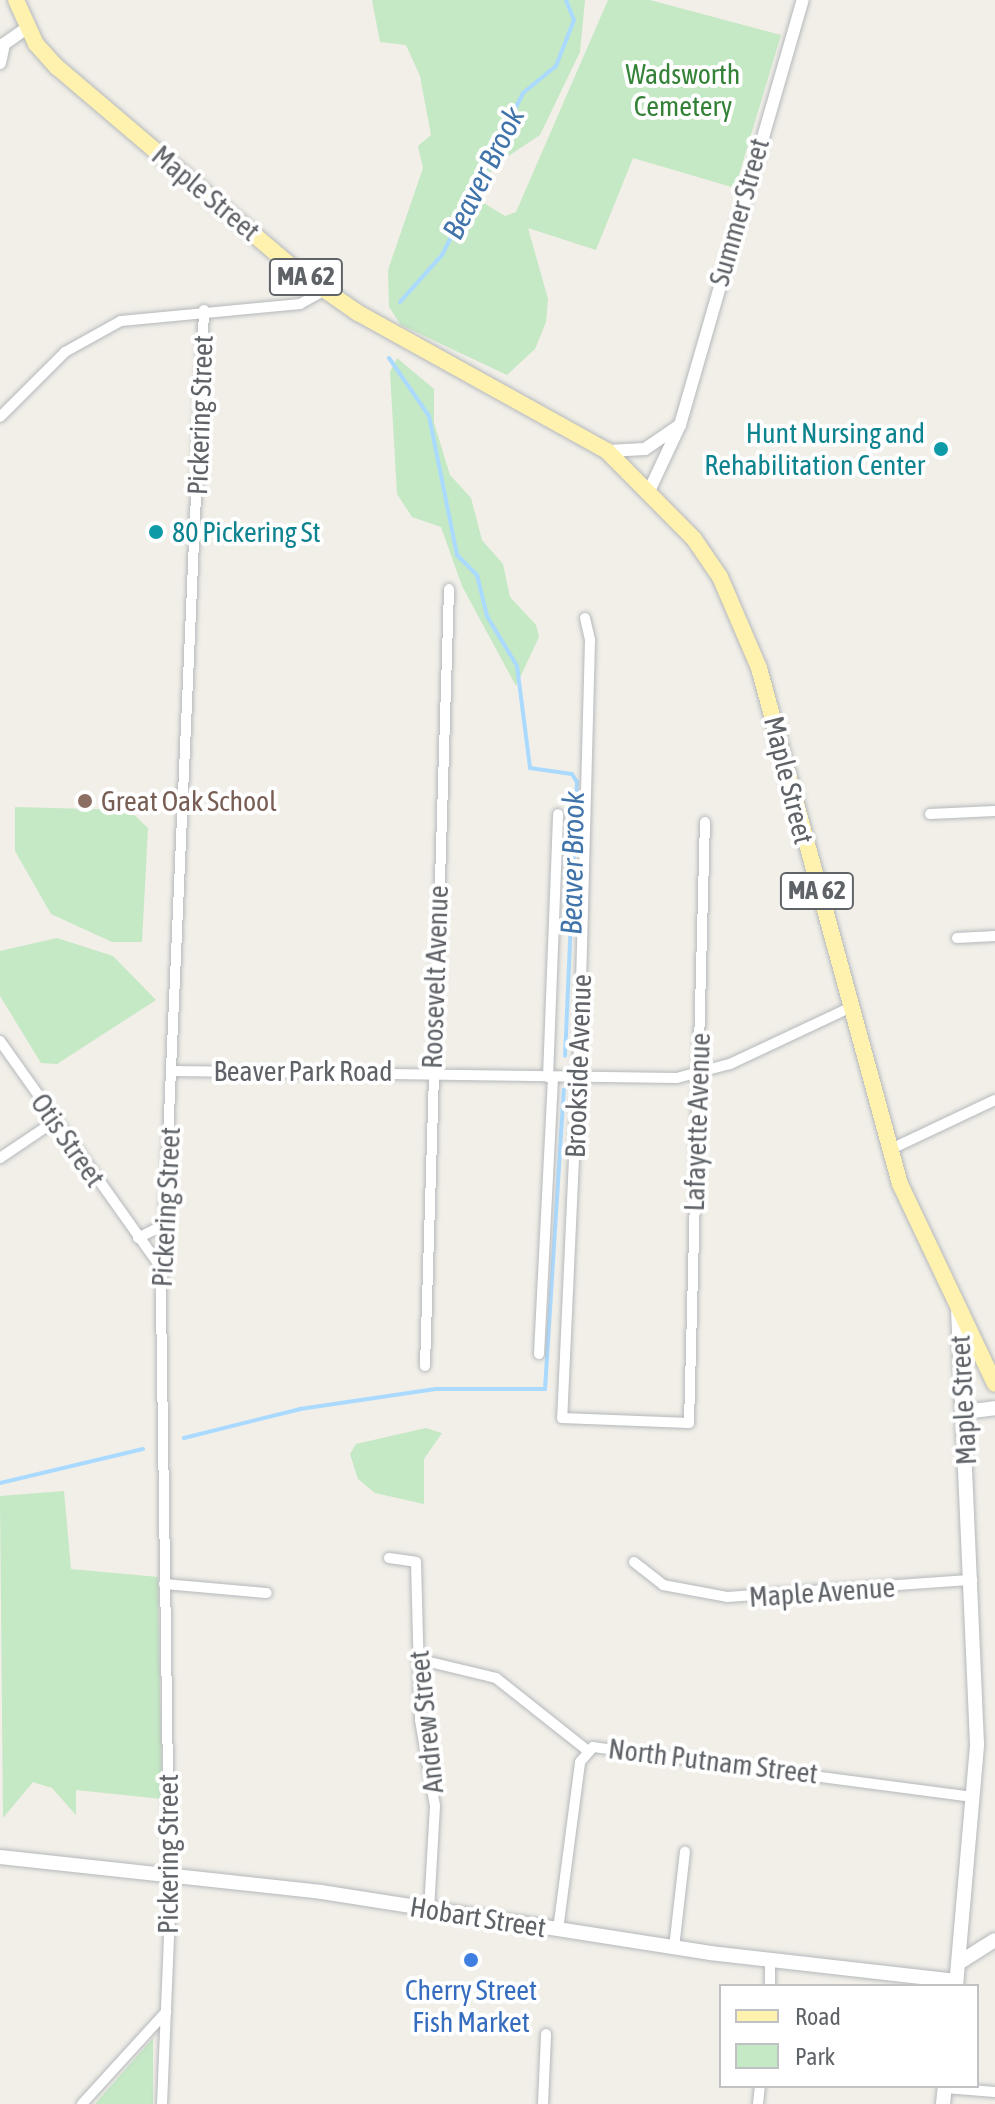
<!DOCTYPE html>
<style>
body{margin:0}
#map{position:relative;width:995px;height:2104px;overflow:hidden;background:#f1efe8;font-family:"Asap Condensed",sans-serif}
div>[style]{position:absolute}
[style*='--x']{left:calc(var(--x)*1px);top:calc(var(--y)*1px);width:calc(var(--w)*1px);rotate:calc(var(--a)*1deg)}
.green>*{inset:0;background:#c5e8c5}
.stream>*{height:4px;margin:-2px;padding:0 2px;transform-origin:2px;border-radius:2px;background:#aadaff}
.roads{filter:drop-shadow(0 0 2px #b5b8bc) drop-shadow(0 0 2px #b5b8bc)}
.minor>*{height:10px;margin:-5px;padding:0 5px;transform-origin:5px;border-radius:5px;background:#fff}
.tertiary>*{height:12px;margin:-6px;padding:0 6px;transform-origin:6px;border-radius:6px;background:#fff}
.secondary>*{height:14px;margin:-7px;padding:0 7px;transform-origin:7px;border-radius:7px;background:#fff}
.primary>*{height:16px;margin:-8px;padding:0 8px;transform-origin:8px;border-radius:8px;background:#fff2af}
.dots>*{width:22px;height:22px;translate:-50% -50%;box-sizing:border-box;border:4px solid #fff;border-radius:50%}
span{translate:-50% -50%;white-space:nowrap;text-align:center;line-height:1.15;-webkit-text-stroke:8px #fff;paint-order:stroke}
.shield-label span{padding:2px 6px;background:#fff;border:2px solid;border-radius:6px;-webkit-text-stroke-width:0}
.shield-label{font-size:26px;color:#5f6368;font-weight:700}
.park-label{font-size:28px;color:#348238}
.street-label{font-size:28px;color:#5f6368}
.culture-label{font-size:28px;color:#0d838f}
.right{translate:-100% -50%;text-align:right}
.left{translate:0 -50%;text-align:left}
.education-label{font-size:28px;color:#785e54}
.shop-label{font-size:28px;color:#366cbe}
.water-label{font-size:30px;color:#4174aa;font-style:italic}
.legend{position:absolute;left:719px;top:1984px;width:260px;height:104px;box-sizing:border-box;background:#fff;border:2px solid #bfc1c3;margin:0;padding:10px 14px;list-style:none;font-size:24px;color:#5f6368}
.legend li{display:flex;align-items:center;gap:16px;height:40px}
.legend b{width:40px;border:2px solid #bfc1c3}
</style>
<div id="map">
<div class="green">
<div style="clip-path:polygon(372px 0,585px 0,580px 52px,540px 135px,495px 165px,483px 187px,482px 202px,505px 216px,516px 212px,608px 0,650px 0,781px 35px,735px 188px,633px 158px,596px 250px,528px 228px,548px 299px,546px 322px,535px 349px,507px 375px,401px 325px,389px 307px,388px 270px,423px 168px,418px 146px,431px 135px,420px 76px,406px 45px,380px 42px)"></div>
<div style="clip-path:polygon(397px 358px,434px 389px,434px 423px,450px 475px,471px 498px,482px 540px,503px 564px,510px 597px,536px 625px,539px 637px,516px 686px,462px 586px,441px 527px,412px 517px,397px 494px,390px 372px)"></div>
<div style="clip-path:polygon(15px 807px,129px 810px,148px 828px,142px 942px,112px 942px,51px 914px,15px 851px)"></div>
<div style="clip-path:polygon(57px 938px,113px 956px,156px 1000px,57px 1064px,41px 1063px,0 996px,0 951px)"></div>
<div style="clip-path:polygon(426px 1428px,442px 1433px,424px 1459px,424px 1504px,375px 1493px,358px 1479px,350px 1454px,356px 1444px)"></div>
<div style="clip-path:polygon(64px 1491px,71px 1569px,158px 1577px,162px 1799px,76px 1790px,76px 1815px,52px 1788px,33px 1782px,3px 1818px,0 1496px)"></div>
<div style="clip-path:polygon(153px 2038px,153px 2104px,95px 2104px)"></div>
</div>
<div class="stream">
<div style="--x:400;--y:302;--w:63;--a:-48.2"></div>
<div style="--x:442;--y:255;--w:181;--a:-63.4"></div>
<div style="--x:523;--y:93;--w:43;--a:-39.3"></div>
<div style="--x:556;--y:66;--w:49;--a:-68.6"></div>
<div style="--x:574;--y:20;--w:22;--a:-112"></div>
<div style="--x:389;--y:358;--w:70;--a:55.4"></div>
<div style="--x:429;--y:416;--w:142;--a:78.6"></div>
<div style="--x:457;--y:555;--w:28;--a:45"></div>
<div style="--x:477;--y:575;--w:42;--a:76.3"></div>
<div style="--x:487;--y:616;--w:58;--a:59"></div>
<div style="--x:517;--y:666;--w:103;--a:82.7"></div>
<div style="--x:530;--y:768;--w:42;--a:8.1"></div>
<div style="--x:572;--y:774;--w:9;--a:58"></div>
<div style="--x:577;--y:782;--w:274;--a:92.5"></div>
<div style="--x:184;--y:1438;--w:120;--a:-14"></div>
<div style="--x:300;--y:1409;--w:137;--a:-8.4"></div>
<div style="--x:436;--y:1389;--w:109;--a:0"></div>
<div style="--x:545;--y:1389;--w:300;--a:-86.4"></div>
<div style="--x:0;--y:1483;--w:147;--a:-13.4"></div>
</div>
<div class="roads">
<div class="minor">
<div style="--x:0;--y:417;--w:92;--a:-45"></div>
<div style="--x:65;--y:352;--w:64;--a:-29"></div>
<div style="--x:121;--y:321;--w:180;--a:-5.4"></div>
<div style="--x:300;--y:304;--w:26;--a:-29"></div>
<div style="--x:585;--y:618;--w:23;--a:77"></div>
<div style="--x:590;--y:640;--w:408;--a:91.5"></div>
<div style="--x:579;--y:1048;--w:370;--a:92.6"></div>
<div style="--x:562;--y:1418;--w:127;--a:2.3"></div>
<div style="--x:689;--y:1423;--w:601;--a:-88.48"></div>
<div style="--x:930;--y:814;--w:65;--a:-2.6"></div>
<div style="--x:957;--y:938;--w:38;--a:-3"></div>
<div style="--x:0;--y:1041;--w:280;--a:54.6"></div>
<div style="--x:173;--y:1071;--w:504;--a:0.8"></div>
<div style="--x:677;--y:1078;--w:55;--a:-14.8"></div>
<div style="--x:730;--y:1064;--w:132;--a:-25.2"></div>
<div style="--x:548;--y:1077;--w:263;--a:-87.8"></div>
<div style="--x:889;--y:1150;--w:117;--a:-25.3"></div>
<div style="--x:0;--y:1158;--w:66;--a:-33.9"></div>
<div style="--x:138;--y:1238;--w:30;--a:-27"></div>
<div style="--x:539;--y:1354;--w:276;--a:-87.1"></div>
<div style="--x:425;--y:1366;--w:777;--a:-88.23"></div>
<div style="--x:389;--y:1558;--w:27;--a:8"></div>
<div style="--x:416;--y:1562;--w:158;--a:88.5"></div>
<div style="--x:420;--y:1720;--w:87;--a:80.1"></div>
<div style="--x:435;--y:1806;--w:103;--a:93.3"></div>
<div style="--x:634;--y:1562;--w:37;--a:38"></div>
<div style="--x:663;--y:1585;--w:65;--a:10.6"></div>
<div style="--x:727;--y:1597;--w:246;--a:-4"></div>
<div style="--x:164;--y:1584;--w:103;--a:5"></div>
<div style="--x:417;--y:1659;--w:81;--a:13.5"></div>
<div style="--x:496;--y:1678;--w:117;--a:38.4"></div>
<div style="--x:558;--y:1930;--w:169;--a:-82.5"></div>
<div style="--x:580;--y:1762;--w:20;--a:-49"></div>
<div style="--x:593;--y:1747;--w:384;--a:7.5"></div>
<div style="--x:674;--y:1948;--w:97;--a:-83.5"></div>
<div style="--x:770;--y:1961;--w:25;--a:90"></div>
<div style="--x:945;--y:2088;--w:50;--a:4.6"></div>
<div style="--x:82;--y:2104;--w:125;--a:-47.6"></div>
<div style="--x:162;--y:2104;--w:191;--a:-87.6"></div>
<div style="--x:170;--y:1913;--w:613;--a:-90.84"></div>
<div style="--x:161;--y:1300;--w:991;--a:-87.51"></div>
<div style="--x:543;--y:2104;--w:70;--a:-87.5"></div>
<div style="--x:758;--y:2104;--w:18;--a:-84"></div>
</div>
<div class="tertiary">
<div style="--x:0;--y:63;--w:19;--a:-78"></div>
<div style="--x:4;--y:44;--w:29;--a:-35"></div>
<div style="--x:607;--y:451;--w:38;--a:-3"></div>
<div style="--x:645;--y:449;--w:42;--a:-34.4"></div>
<div style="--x:650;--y:489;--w:71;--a:-64.9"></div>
<div style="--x:680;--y:425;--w:442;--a:-73.9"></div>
</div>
<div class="secondary">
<div style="--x:964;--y:1412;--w:31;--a:-7"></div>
<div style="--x:0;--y:1857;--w:323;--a:6.2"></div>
<div style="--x:321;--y:1892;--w:394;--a:8.9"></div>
<div style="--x:710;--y:1953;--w:248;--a:6.5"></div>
<div style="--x:960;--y:1962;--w:41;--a:-32.2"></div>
<div style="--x:956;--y:1986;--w:243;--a:-85"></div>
<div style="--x:977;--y:1744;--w:432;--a:-92.5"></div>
<div style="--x:943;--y:2104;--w:18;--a:-84"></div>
</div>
<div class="primary">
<div style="--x:16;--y:0;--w:48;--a:65.6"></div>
<div style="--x:36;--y:44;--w:31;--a:48"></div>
<div style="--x:57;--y:67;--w:309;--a:40.4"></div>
<div style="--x:292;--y:267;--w:80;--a:34.9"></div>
<div style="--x:358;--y:313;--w:285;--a:29"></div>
<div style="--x:607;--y:451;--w:124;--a:45.3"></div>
<div style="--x:694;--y:539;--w:46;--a:55.6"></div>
<div style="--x:720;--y:577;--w:99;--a:66.8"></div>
<div style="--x:759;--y:668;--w:535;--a:74.72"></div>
<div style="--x:900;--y:1184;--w:221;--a:64.6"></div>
</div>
</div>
<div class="dots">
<div style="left:941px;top:449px;background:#0f9aa8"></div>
<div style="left:156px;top:532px;background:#0f9aa8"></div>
<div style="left:85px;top:801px;background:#8d6e63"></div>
<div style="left:471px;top:1960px;background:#3f7fe0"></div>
</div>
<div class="shield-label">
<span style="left:306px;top:277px">MA 62</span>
<span style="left:817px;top:891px">MA 62</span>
</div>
<div class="park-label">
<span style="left:683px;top:90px">Wadsworth<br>Cemetery</span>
</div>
<div class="street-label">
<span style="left:206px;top:193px;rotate:40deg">Maple Street</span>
<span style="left:739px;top:212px;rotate:-74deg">Summer Street</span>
<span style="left:200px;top:415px;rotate:-88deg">Pickering Street</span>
<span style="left:789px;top:780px;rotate:76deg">Maple Street</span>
<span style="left:435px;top:977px;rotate:-88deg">Roosevelt Avenue</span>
<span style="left:578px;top:1066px;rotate:-88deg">Brookside Avenue</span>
<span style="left:303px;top:1071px">Beaver Park Road</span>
<span style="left:697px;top:1122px;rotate:-88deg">Lafayette Avenue</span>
<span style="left:68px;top:1140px;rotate:55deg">Otis Street</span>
<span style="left:166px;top:1207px;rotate:-87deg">Pickering Street</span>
<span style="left:963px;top:1400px;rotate:-93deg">Maple Street</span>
<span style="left:822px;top:1592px;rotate:-4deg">Maple Avenue</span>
<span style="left:426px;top:1722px;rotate:-96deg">Andrew Street</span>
<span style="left:713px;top:1761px;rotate:7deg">North Putnam Street</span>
<span style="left:168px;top:1854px;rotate:-90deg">Pickering Street</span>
<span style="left:478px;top:1917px;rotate:9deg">Hobart Street</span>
</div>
<div class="culture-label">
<span class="right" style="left:925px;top:449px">Hunt Nursing and<br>Rehabilitation Center</span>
<span class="left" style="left:172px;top:532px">80 Pickering St</span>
</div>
<div class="education-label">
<span class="left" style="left:101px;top:801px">Great Oak School</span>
</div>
<div class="shop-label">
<span style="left:471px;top:2006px">Cherry Street<br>Fish Market</span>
</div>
<div class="water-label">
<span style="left:483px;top:173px;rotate:-63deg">Beaver Brook</span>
<span style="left:572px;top:863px;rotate:-89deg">Beaver Brook</span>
</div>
<ul class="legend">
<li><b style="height:10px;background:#fff2af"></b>Road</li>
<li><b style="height:22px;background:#c5e8c5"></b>Park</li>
</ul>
</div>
